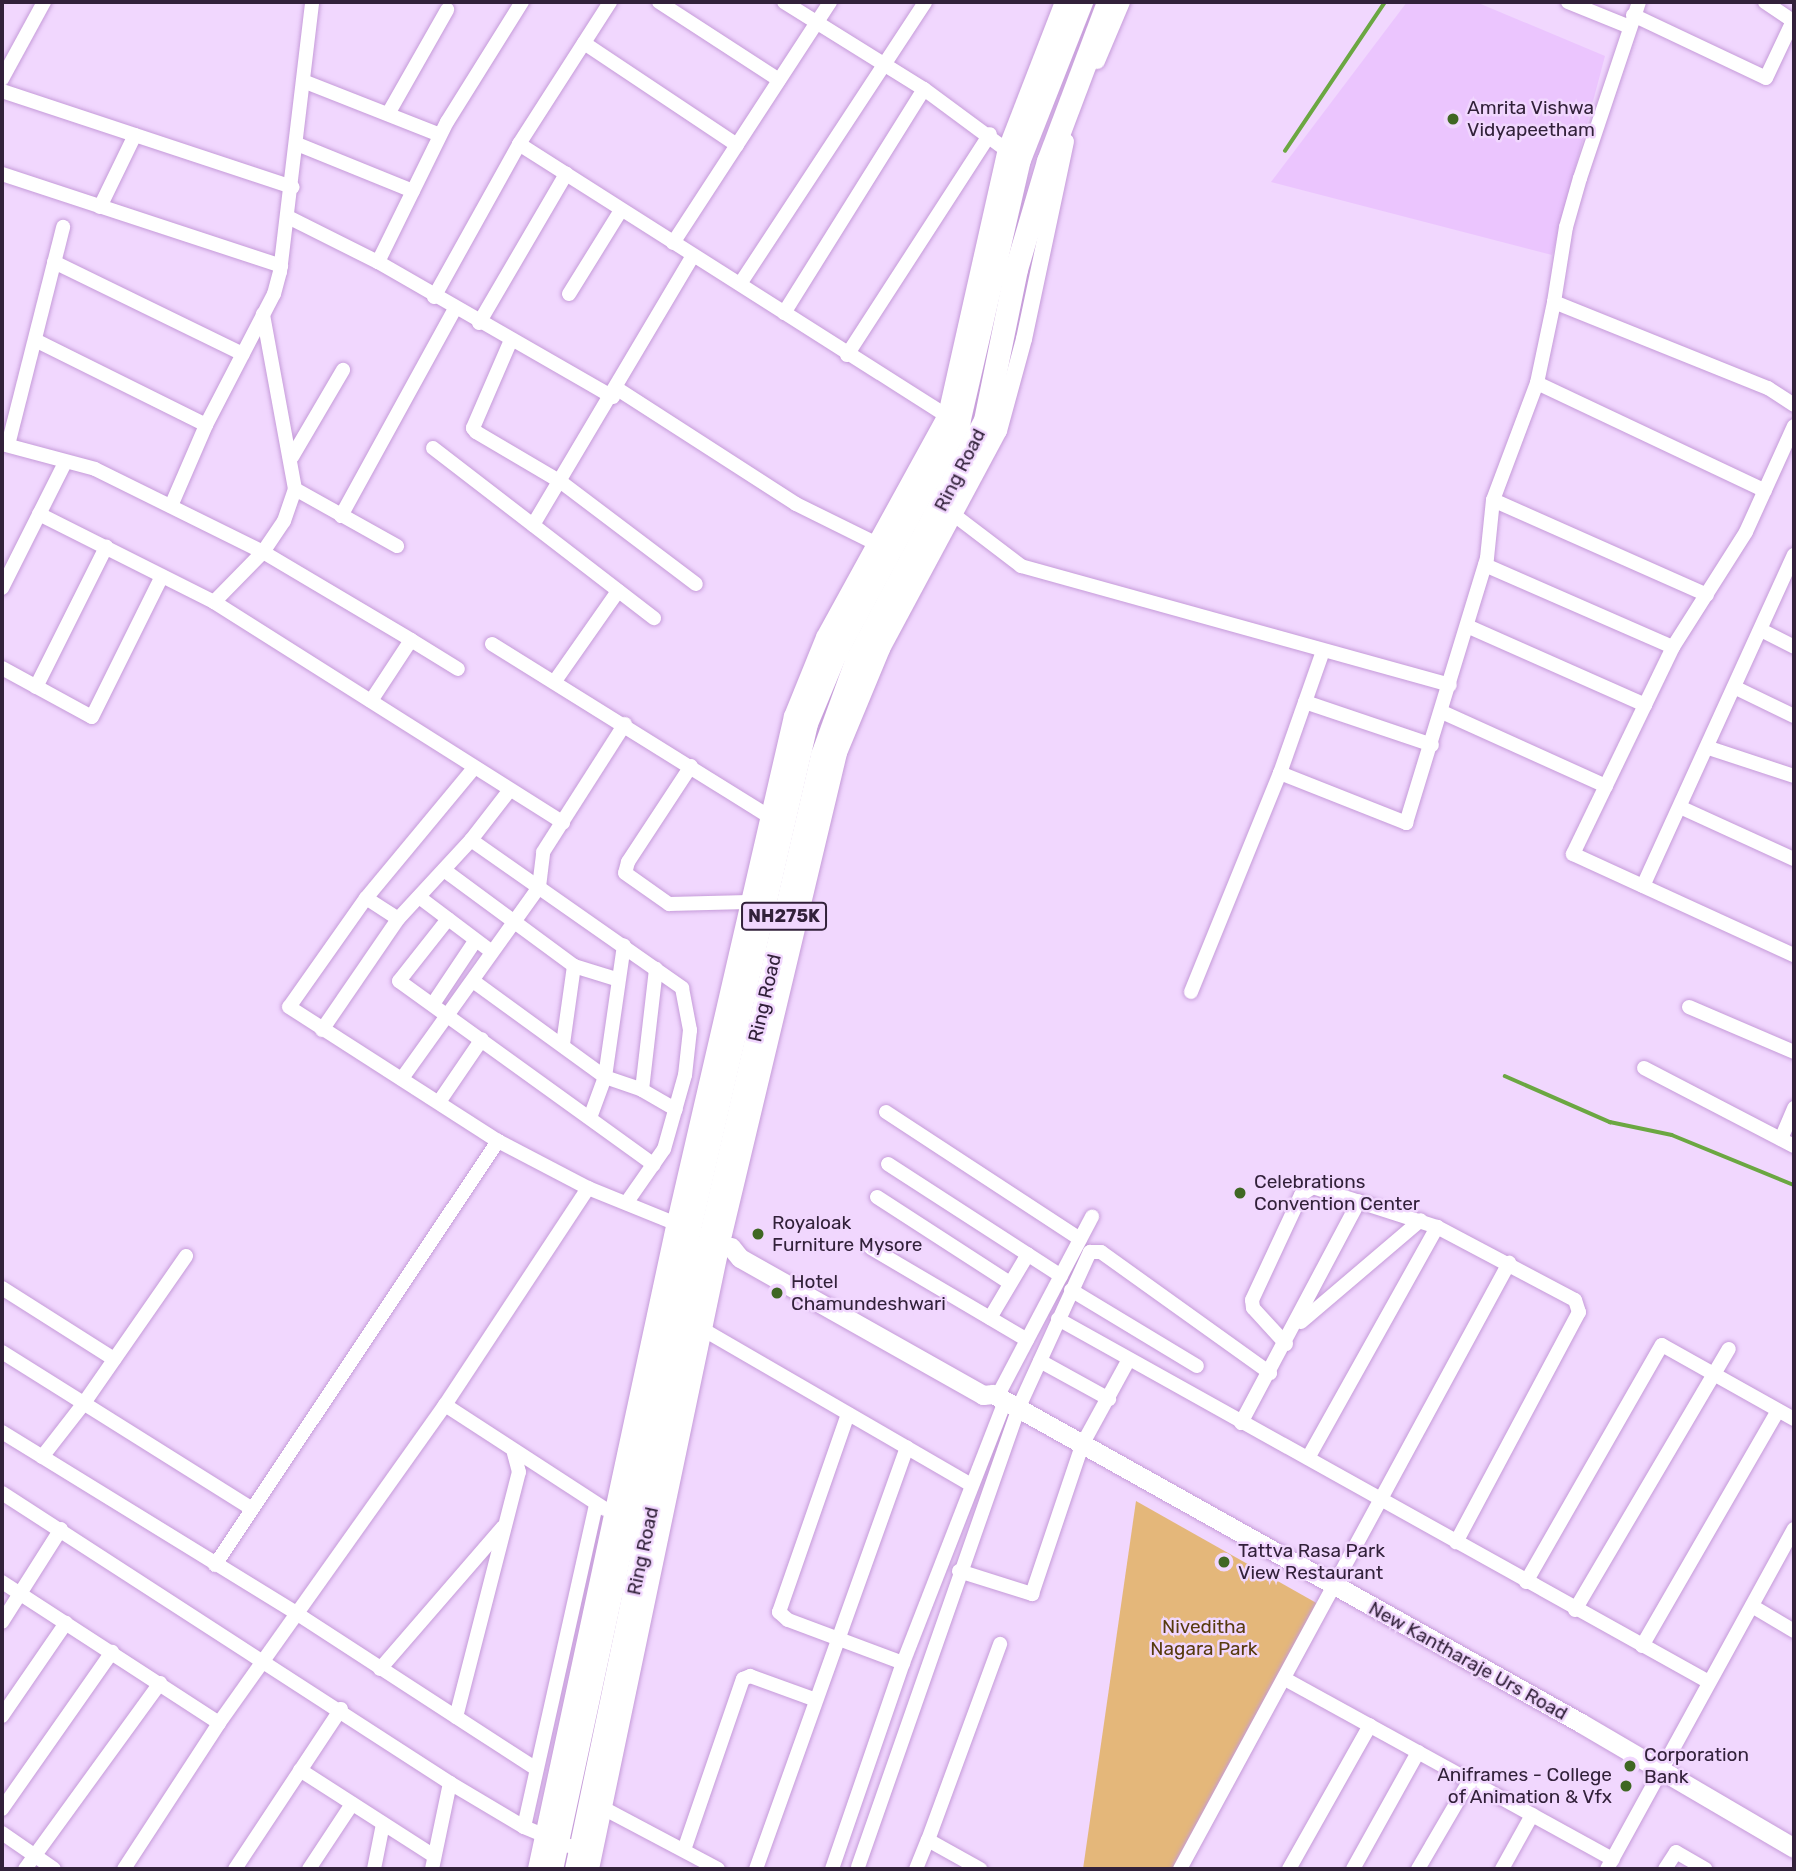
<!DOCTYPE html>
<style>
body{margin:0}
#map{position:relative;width:1796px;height:1871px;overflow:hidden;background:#f1d7fe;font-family:Rubik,sans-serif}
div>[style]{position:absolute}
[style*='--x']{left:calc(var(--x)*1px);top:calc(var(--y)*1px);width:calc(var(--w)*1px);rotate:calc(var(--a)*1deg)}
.built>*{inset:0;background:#ebc5fe}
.green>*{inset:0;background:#e4b77a}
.stream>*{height:3.5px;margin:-1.75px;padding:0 1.75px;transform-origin:1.75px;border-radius:1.75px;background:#6ba742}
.roads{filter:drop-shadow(0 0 2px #c59bd9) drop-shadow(0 0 2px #c59bd9)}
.minor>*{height:14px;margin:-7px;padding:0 7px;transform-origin:7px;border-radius:7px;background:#fff}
.tertiary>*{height:16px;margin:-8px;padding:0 8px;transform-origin:8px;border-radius:8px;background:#fff}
.secondary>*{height:19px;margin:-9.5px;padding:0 9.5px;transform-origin:9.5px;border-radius:9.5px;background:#fff}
.trunk>*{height:23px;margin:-11.5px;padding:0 11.5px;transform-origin:11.5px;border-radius:11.5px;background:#fff}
.dots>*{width:19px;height:19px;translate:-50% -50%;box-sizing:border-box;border:4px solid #f1d7fe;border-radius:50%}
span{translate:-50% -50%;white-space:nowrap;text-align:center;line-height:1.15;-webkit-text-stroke:5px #f1d7fe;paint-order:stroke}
.shield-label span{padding:2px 5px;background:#f1d7fe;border:2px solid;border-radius:5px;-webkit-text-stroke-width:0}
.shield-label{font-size:18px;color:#32213a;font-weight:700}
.poi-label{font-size:19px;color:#32213a}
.left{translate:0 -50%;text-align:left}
.right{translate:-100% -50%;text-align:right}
.street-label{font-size:19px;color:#32213a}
.park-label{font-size:19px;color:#573b0e}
.frame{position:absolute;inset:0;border:4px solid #32213a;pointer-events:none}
</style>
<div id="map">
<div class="built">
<div style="clip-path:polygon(1407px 2px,1476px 2px,1605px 56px,1552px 255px,1271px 182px)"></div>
</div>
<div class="green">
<div style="clip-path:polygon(1136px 1501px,1320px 1605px,1175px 1869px,1083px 1869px)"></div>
</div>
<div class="stream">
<div style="--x:1285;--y:151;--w:179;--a:-56.1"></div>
<div style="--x:1505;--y:1076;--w:115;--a:23.7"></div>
<div style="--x:1610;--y:1122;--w:63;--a:11.8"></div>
<div style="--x:1672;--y:1135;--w:132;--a:22.3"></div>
</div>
<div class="roads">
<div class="minor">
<div style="--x:659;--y:2;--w:143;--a:33"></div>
<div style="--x:784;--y:2;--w:165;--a:31.9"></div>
<div style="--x:924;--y:89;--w:109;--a:36.5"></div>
<div style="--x:1568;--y:2;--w:64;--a:22.1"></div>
<div style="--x:1639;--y:2;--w:186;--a:108.5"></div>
<div style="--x:1580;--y:178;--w:51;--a:105.9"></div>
<div style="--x:1566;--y:227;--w:76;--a:99.1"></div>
<div style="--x:1554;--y:302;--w:231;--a:21.9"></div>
<div style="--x:1768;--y:388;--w:31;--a:33"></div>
<div style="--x:1633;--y:15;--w:147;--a:25.3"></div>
<div style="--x:1766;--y:78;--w:63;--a:-64.7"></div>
<div style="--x:1793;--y:21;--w:34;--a:-146"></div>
<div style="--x:584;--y:43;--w:184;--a:33.7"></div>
<div style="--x:2;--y:79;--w:88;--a:-61.4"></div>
<div style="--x:303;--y:81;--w:147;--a:21.5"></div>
<div style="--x:2;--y:91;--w:306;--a:18.3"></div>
<div style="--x:388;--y:114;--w:120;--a:-60.4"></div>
<div style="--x:297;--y:144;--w:125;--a:22.1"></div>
<div style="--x:519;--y:144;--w:517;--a:32.43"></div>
<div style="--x:2;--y:174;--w:294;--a:18.2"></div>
<div style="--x:100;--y:207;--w:80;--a:-64.1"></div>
<div style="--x:288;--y:217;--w:101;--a:26.6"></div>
<div style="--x:378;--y:262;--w:156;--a:-63.8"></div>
<div style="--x:447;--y:122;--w:142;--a:-58"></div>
<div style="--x:673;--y:243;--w:288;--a:-56.9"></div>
<div style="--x:54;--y:262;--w:210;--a:26"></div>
<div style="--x:378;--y:262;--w:271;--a:29.9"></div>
<div style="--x:740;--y:284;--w:337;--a:-56.7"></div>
<div style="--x:569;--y:294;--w:99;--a:-58.2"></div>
<div style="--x:434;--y:297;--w:175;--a:-60.9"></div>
<div style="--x:519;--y:144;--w:169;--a:-57.3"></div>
<div style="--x:784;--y:313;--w:264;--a:-58"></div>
<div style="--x:479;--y:323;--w:173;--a:-59.7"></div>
<div style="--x:35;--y:340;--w:191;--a:26.4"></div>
<div style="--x:511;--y:340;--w:96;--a:113.4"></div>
<div style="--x:473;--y:428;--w:5;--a:53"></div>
<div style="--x:476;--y:432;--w:99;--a:30.5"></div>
<div style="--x:561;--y:482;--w:169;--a:37.1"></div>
<div style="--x:847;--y:355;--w:263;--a:-57.1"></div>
<div style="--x:1537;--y:383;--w:252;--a:25.3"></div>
<div style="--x:616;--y:388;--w:214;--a:32.8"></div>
<div style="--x:796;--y:504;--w:90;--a:26.3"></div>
<div style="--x:1794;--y:426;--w:116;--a:114.4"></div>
<div style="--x:1746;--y:532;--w:136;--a:122.4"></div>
<div style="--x:1673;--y:647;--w:230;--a:115.8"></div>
<div style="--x:1573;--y:854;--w:243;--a:24.6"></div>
<div style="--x:2;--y:444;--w:96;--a:15"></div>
<div style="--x:95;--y:469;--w:187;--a:26.3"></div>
<div style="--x:263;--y:552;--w:172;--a:30.7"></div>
<div style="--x:411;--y:640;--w:73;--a:123.3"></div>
<div style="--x:8;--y:445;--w:225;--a:-75.8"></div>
<div style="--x:433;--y:448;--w:279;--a:37.6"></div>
<div style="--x:292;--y:457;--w:101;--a:-59.6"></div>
<div style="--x:295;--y:489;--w:117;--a:29.2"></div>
<div style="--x:1493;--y:500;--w:234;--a:23.9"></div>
<div style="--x:171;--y:506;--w:88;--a:-66.6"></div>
<div style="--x:206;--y:425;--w:148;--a:-62.6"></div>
<div style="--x:274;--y:294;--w:23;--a:-75"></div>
<div style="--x:280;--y:272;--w:272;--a:-83.2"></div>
<div style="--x:945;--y:508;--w:96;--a:37.3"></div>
<div style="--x:1021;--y:566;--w:445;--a:15.5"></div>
<div style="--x:39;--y:514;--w:196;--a:26.7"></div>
<div style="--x:214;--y:602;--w:413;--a:32.3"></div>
<div style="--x:341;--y:516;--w:236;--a:-61.2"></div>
<div style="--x:533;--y:525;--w:313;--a:-59.3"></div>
<div style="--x:1485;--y:565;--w:205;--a:23.6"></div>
<div style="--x:2;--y:588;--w:140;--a:-63.3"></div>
<div style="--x:214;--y:602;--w:70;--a:-45.6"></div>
<div style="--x:263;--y:552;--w:37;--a:-56"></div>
<div style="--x:284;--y:521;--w:34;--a:-71"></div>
<div style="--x:295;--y:489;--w:178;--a:-100.4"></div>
<div style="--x:1467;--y:626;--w:195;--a:23.9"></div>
<div style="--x:1761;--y:630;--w:37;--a:27"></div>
<div style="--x:411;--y:640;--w:55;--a:31.7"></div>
<div style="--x:492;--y:644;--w:324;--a:31.9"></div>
<div style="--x:2;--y:668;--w:102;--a:28.6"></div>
<div style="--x:92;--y:717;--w:157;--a:-63.6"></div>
<div style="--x:555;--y:681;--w:110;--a:-55"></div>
<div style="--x:36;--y:687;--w:157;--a:-63.4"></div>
<div style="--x:1736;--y:688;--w:64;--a:25.8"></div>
<div style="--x:1305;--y:702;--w:134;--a:18.7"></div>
<div style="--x:1442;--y:712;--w:180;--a:24.3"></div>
<div style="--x:1709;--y:748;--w:89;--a:18.2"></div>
<div style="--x:691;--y:766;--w:115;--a:123.3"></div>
<div style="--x:628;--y:862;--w:11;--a:105"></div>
<div style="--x:625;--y:873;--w:54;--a:35.2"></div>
<div style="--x:669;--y:904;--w:79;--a:-1.5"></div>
<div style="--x:474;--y:768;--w:169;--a:129.7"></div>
<div style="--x:366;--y:898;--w:133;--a:125.2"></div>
<div style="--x:289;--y:1007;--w:248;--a:32.7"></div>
<div style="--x:498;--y:1141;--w:102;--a:27.6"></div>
<div style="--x:1280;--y:773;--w:136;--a:21.6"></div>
<div style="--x:1406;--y:823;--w:277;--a:-73"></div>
<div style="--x:1487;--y:558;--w:58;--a:-84.1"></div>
<div style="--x:1493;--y:500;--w:125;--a:-69.4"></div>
<div style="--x:1537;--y:383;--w:83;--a:-78.1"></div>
<div style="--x:1682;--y:808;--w:123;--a:24.5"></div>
<div style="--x:471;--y:840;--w:258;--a:35"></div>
<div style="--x:682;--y:988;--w:43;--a:79.2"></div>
<div style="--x:690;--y:1030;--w:45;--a:96.3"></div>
<div style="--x:685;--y:1075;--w:77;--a:105.8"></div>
<div style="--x:664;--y:1149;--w:65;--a:124.9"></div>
<div style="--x:444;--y:870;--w:162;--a:36.4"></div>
<div style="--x:574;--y:966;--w:44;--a:17.2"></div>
<div style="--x:1643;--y:886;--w:364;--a:-65.5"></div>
<div style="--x:419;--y:897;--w:91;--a:37"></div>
<div style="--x:366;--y:898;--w:38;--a:33"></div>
<div style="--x:448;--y:919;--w:79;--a:128.3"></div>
<div style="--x:399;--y:981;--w:314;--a:35.8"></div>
<div style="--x:473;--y:981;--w:163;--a:36"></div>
<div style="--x:605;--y:1077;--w:39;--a:19"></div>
<div style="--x:642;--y:1090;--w:39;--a:30"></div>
<div style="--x:1191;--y:992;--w:236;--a:-67.9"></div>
<div style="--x:1280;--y:773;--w:129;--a:-70.6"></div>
<div style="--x:433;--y:1004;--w:76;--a:-56.3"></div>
<div style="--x:1689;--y:1007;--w:114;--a:23.2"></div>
<div style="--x:322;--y:1030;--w:135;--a:-55.6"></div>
<div style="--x:398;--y:919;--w:108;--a:-47.3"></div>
<div style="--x:471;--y:840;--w:62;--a:-52.2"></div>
<div style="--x:563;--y:1044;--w:79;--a:-82"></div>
<div style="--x:1644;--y:1068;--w:169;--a:27.5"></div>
<div style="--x:403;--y:1077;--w:234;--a:-54.4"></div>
<div style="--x:539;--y:887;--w:35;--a:-83"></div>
<div style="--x:543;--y:852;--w:152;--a:-57.4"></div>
<div style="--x:642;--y:1090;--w:122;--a:-83.4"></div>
<div style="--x:439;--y:1102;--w:76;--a:-55.7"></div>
<div style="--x:886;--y:1112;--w:232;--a:33.2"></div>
<div style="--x:591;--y:1115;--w:40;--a:-69.8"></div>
<div style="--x:605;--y:1077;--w:133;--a:-81.8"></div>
<div style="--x:1781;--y:1139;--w:34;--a:-67"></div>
<div style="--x:888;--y:1164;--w:206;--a:32.9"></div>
<div style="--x:877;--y:1197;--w:158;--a:32.9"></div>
<div style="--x:871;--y:1248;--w:181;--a:30.5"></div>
<div style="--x:2;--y:1288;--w:133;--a:32.4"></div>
<div style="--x:1071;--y:1290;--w:147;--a:31.1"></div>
<div style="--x:990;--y:1318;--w:74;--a:-59.3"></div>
<div style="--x:1058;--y:1319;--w:743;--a:29.15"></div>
<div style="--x:1301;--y:1322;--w:157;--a:-40.4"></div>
<div style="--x:704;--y:1330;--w:309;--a:30.1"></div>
<div style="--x:1286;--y:1344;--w:49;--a:-132.5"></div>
<div style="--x:1253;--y:1308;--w:8;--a:-97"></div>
<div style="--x:1252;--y:1300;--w:116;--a:-65"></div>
<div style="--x:1301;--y:1195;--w:14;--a:-34"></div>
<div style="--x:1313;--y:1187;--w:130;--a:17.9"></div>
<div style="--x:1437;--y:1227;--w:156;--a:27.9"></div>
<div style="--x:1575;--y:1300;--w:13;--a:72"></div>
<div style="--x:1579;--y:1312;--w:261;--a:118.1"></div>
<div style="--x:2;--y:1352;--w:295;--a:32.1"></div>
<div style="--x:1040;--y:1361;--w:79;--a:28.8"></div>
<div style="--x:997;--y:1397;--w:204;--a:-62.2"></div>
<div style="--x:445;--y:1405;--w:191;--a:33"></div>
<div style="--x:848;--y:1414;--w:210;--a:109.2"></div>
<div style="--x:779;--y:1612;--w:12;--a:42"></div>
<div style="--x:788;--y:1620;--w:123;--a:20.5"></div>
<div style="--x:1241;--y:1423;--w:251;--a:-62"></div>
<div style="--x:2;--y:1432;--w:345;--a:31.6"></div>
<div style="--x:296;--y:1613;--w:285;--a:33"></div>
<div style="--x:42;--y:1457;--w:68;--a:-52.1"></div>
<div style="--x:84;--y:1403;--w:179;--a:-55.2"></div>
<div style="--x:1308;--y:1458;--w:265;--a:-60.8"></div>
<div style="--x:2;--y:1493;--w:534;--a:32.92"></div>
<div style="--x:450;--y:1783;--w:86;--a:30.7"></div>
<div style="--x:524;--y:1827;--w:60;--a:22.7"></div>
<div style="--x:215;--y:1565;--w:510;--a:-56.28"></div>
<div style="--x:959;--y:1571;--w:77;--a:17.5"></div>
<div style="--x:1032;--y:1594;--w:157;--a:-71.4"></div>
<div style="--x:1082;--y:1445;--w:96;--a:-61.3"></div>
<div style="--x:2;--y:1582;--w:259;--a:33"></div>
<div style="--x:1526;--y:1582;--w:273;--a:-60.2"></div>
<div style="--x:1662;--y:1345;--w:151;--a:29.3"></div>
<div style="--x:1752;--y:1606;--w:49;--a:30.8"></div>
<div style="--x:1575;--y:1610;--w:303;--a:-59.5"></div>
<div style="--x:2;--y:1622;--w:110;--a:-57.6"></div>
<div style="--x:1642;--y:1646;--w:272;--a:-60"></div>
<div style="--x:380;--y:1669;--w:188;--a:-49.1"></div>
<div style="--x:1285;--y:1679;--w:374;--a:28.8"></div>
<div style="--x:2;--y:1716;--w:113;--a:-55.5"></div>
<div style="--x:456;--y:1717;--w:253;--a:-75.6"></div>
<div style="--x:519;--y:1472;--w:20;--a:-105"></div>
<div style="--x:300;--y:1770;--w:159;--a:32.7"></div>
<div style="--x:603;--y:1808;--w:130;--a:27.9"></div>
<div style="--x:2;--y:1809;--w:192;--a:-55"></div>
<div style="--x:524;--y:1827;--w:329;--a:-77.4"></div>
<div style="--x:2;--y:1833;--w:63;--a:34.7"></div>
<div style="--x:928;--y:1840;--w:209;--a:-69.8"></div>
<div style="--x:684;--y:1850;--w:181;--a:-71"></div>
<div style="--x:743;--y:1679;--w:8;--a:-23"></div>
<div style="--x:750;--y:1676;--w:70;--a:20"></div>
<div style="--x:858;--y:1867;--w:485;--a:-70.7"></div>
<div style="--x:1018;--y:1409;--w:173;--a:-65.4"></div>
<div style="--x:1090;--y:1252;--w:11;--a:0"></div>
<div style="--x:1101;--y:1252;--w:208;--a:35.6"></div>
<div style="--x:25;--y:1869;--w:230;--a:-54"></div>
<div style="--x:124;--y:1869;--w:174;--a:-56.9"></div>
<div style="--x:219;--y:1723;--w:390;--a:-54.6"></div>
<div style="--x:445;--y:1405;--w:260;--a:-56.6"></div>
<div style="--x:588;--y:1188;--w:104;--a:22.1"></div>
<div style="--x:235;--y:1869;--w:192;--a:-56.5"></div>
<div style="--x:309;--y:1869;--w:78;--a:-56.5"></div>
<div style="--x:374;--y:1869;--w:46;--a:-78.7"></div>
<div style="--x:432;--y:1869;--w:88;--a:-78.2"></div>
<div style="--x:756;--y:1869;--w:448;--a:-70.3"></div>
<div style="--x:832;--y:1869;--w:218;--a:-71"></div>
<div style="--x:903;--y:1663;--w:280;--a:-68.7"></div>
<div style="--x:916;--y:1869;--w:31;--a:-68"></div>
<div style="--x:928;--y:1840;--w:60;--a:29.1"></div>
<div style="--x:1180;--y:1869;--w:690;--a:-61.5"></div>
<div style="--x:1289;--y:1869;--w:165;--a:-60.6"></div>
<div style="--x:1353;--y:1869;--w:134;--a:-60.9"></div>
<div style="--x:1418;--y:1869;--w:103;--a:-59.7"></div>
<div style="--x:1502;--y:1869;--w:62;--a:-60.9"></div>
<div style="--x:1607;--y:1869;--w:388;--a:-61.2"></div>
<div style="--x:1665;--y:1869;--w:20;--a:-57"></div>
<div style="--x:1676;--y:1852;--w:34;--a:30"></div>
</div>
<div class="tertiary">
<div style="--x:1097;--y:61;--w:64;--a:-67"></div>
<div style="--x:536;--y:1869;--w:662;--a:-77.88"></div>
<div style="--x:675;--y:1222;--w:519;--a:-76.98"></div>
<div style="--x:792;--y:716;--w:85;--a:-67.9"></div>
<div style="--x:824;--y:637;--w:253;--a:-61.2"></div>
<div style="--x:946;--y:415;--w:273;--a:-77.3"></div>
<div style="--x:1006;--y:149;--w:158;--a:-68.8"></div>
<div style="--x:591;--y:1869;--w:640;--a:-78.18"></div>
<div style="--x:722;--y:1243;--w:504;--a:-76.57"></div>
<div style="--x:839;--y:753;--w:113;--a:-67.5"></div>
<div style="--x:882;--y:649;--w:247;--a:-61.8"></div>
<div style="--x:999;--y:431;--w:95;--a:-74.8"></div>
<div style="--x:1024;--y:339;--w:202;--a:-78"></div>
</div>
<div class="secondary">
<div style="--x:731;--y:1247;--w:14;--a:51"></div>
<div style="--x:740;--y:1258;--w:279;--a:29.4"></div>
<div style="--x:983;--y:1395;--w:10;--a:-6"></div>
<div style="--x:993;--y:1394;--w:674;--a:29.23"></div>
<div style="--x:1581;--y:1723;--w:247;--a:30.4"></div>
</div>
<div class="trunk">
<div style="--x:551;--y:1869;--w:655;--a:-77.83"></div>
<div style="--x:689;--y:1229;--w:519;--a:-76.98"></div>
<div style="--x:806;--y:723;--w:78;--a:-67.4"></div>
<div style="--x:836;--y:651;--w:259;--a:-61.8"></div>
<div style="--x:958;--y:423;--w:271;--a:-77"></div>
<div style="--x:1019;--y:159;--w:169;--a:-68.5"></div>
<div style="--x:576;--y:1869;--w:557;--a:-78.19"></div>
<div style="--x:690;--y:1324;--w:584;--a:-76.94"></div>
<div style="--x:822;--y:755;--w:100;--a:-70.1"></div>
<div style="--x:856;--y:661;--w:273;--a:-61.8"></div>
<div style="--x:985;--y:420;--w:154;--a:-78.4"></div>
<div style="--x:1016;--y:269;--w:113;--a:-73.5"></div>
<div style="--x:1048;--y:161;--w:170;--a:-69.3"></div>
</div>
</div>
<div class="dots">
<div style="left:1453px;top:119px;background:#3f6723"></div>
<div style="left:1240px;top:1193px;background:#3f6723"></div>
<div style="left:758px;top:1234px;background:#3f6723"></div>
<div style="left:777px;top:1293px;background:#3f6723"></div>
<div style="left:1224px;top:1562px;background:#3f6723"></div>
<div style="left:1630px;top:1766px;background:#3f6723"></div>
<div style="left:1626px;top:1786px;background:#3f6723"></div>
</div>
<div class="shield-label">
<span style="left:784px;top:916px">NH275K</span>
</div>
<div class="poi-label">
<span class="left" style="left:1467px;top:119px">Amrita Vishwa<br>Vidyapeetham</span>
<span class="left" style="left:1254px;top:1193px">Celebrations<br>Convention Center</span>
<span class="left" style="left:772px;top:1234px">Royaloak<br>Furniture Mysore</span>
<span class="left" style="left:791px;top:1293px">Hotel<br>Chamundeshwari</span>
<span class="left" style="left:1238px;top:1562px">Tattva Rasa Park<br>View Restaurant</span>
<span class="left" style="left:1644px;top:1766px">Corporation<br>Bank</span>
<span class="right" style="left:1612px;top:1786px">Aniframes - College<br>of Animation &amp; Vfx</span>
</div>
<div class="street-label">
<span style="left:960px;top:470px;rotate:-63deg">Ring Road</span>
<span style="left:765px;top:998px;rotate:-77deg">Ring Road</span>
<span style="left:643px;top:1551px;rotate:-78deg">Ring Road</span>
<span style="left:1468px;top:1661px;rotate:29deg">New Kantharaje Urs Road</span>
</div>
<div class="park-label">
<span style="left:1204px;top:1638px">Niveditha<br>Nagara Park</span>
</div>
<div class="frame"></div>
</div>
